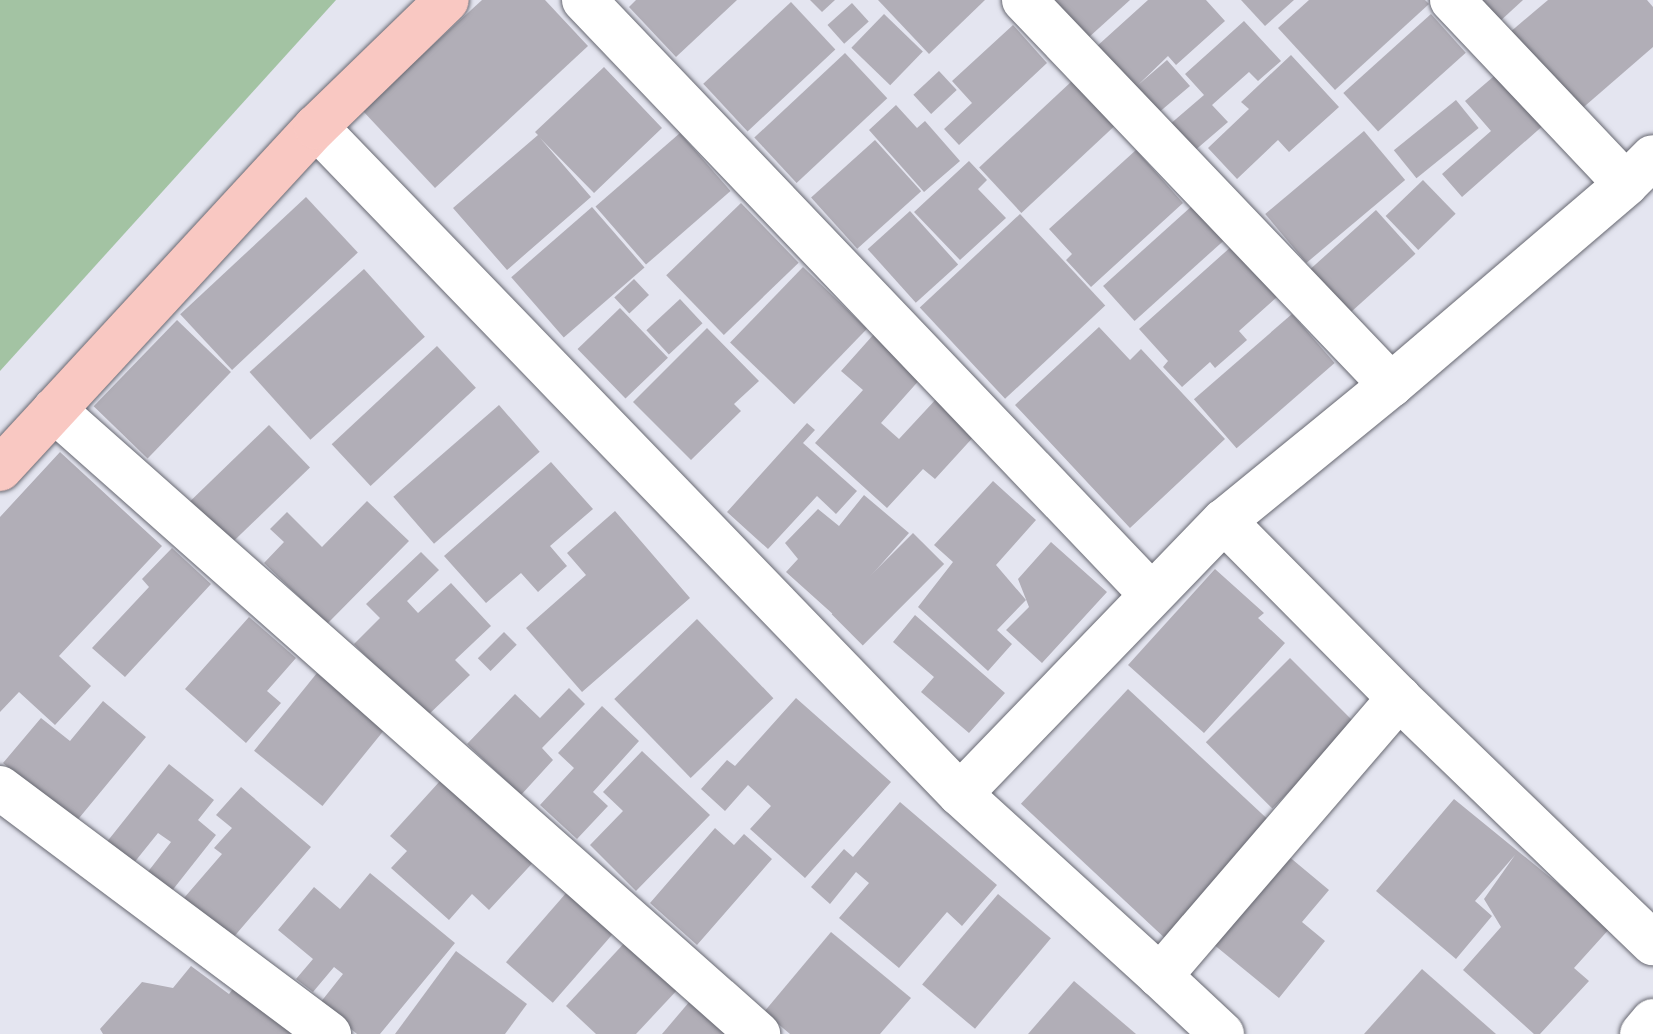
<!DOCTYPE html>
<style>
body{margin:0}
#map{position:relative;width:1653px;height:1034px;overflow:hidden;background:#e4e5f0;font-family:Figtree,sans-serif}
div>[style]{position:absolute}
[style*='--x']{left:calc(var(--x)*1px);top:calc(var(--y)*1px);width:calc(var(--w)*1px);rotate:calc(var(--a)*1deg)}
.green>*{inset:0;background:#a3c3a3}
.building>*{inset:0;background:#b1aeb7;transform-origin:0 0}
.roads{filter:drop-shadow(0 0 2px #676871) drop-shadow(0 0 2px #676871)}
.minor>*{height:44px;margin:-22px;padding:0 22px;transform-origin:22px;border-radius:22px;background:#fff}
.major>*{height:44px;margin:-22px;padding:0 22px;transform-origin:22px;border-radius:22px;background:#f9c8c2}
span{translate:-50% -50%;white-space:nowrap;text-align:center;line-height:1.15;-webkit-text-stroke:7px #e4e5f0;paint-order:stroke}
</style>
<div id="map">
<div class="green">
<div style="clip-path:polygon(0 0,336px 0,0 371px)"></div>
</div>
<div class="building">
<div style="clip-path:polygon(482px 0,545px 0,588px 46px,435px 188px,362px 110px)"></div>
<div style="clip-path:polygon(636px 0,737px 0,676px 57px,629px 7px)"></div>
<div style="clip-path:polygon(810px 0,835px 0,822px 12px)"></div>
<div style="clip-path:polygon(878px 0,985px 0,929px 54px)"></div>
<div style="clip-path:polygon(1053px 0,1130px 0,1088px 38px)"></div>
<div style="clip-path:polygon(1148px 0,1206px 0,1225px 21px,1176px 65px,1168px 56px,1138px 85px,1167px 60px,1190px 86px,1157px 114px,1096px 47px)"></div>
<div style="clip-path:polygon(1241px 0,1294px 0,1265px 26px)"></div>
<div style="clip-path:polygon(1309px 0,1425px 0,1429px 4px,1335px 90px,1278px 28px)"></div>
<div style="clip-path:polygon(1477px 0,1523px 0,1498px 23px)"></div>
<div style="clip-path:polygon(1548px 0,1647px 0,1653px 7px,1653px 47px,1578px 112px,1509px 33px)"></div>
<div style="left:791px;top:2px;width:65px;height:120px;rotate:47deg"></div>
<div style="left:852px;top:3px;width:25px;height:33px;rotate:48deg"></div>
<div style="left:884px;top:14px;width:54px;height:47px;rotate:44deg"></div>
<div style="left:1431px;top:14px;width:52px;height:118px;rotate:48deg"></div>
<div style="clip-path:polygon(1244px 21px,1281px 61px,1258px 81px,1249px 72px,1212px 105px,1228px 122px,1193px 152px,1169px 125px,1204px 95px,1185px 74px)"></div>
<div style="clip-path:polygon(1013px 25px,1047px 63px,959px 145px,944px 129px,972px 103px,952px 81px)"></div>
<div style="left:845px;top:53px;width:62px;height:124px;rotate:47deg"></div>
<div style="clip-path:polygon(1291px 55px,1339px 107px,1289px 152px,1278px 140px,1237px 179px,1208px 148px,1249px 109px,1241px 102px)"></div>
<div style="clip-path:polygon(604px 67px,662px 128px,594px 193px,540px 138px,591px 197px,507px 270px,453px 208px,538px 135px,535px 132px)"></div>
<div style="left:939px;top:71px;width:26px;height:35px;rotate:47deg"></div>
<div style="clip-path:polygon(1500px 71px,1546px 123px,1462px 197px,1442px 174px,1491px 131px,1465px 101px)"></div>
<div style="left:1072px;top:81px;width:62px;height:127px;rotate:47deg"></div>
<div style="left:1456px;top:100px;width:36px;height:80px;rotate:51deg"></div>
<div style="clip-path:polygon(896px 105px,917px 128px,925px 121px,960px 161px,924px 192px,869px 130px)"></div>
<div style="left:1364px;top:131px;width:64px;height:129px;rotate:50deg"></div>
<div style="left:680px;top:133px;width:77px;height:112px;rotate:49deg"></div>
<div style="left:875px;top:140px;width:69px;height:86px;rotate:48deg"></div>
<div style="clip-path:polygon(1136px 150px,1183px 203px,1091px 287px,1066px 260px,1072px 254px,1049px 229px)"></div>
<div style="clip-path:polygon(969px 161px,987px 180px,978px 189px,1006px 218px,960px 260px,914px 212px)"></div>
<div style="left:1423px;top:180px;width:47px;height:52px;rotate:46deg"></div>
<div style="left:306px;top:197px;width:76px;height:172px;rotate:47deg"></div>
<div style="left:741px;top:203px;width:83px;height:104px;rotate:46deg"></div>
<div style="left:1193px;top:205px;width:47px;height:121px;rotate:48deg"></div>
<div style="left:592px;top:207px;width:80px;height:107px;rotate:49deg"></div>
<div style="left:1376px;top:210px;width:59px;height:89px;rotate:48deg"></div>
<div style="left:910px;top:211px;width:72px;height:57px;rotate:48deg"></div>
<div style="left:1020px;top:214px;width:125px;height:137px;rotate:47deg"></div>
<div style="clip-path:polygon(1233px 245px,1278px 296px,1239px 331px,1247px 340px,1215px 368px,1210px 362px,1182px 387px,1163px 367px,1168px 361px,1139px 329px)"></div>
<div style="left:803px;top:267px;width:89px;height:105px;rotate:44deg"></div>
<div style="left:364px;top:269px;width:91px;height:154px;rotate:48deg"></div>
<div style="left:634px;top:279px;width:22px;height:27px;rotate:47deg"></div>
<div style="left:680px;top:299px;width:33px;height:46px;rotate:47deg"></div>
<div style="left:620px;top:308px;width:69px;height:59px;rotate:46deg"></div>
<div style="left:1292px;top:314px;width:65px;height:130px;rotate:49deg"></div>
<div style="left:177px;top:320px;width:75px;height:120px;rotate:44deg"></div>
<div style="clip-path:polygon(1099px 327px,1130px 360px,1141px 349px,1225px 439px,1130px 528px,1015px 405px)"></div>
<div style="clip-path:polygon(707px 328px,759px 381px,734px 404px,741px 411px,691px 460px,633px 402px)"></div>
<div style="clip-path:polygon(874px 334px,922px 377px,881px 423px,899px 439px,938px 397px,977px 433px,935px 479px,923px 469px,887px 508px,815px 443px,863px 390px,841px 371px)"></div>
<div style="left:437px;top:346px;width:57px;height:144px;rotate:47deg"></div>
<div style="left:499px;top:405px;width:62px;height:140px;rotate:49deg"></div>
<div style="clip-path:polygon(807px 423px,815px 430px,803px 443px,857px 491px,836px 514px,817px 496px,768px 549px,727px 512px)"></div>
<div style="left:269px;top:425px;width:59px;height:110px;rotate:46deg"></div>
<div style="clip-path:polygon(60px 452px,162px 546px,59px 656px,91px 686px,55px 725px,19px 692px,0 712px,0 517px)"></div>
<div style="clip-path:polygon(551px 462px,593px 509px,550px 546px,567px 566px,538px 592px,521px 573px,486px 603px,444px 556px)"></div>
<div style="clip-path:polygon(993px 481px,1036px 520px,996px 565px,1026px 600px,997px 630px,1012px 644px,988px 671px,918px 607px,953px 562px,934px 545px)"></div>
<div style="clip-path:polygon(864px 495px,909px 533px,835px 616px,786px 572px,798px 559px,785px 543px,818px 509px,839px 526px)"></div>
<div style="clip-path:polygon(367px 501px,409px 541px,327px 624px,264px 563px,284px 542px,270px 529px,287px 512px,322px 547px)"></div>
<div style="clip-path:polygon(615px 511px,690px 598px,582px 692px,526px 628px,586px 575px,567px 553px)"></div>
<div style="left:913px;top:533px;width:44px;height:115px;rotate:45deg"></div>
<div style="clip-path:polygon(1051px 542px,1107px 592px,1042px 663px,1006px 630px,1029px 607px,1018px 579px)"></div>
<div style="clip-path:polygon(172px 548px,211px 584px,125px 677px,92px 648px,149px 587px,142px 579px)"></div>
<div style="clip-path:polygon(421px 552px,439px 570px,407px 601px,418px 613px,451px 583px,491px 626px,455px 660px,470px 675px,425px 718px,354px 644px,380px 618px,366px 604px)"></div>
<div style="clip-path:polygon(1215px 569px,1264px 613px,1258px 618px,1285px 643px,1204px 733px,1128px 665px)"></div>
<div style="clip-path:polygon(915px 615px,1005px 693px,969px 733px,921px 692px,934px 677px,893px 642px)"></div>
<div style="clip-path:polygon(249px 617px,296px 658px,267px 691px,281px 703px,246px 743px,185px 689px)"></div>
<div style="left:697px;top:619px;width:110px;height:115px;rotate:46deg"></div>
<div style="left:504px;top:632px;width:18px;height:37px;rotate:45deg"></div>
<div style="left:1290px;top:658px;width:94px;height:119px;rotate:45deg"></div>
<div style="left:317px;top:673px;width:88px;height:100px;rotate:39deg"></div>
<div style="clip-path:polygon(569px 688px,585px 704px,542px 748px,553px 760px,521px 795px,467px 744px,515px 694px,540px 718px)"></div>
<div style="left:1128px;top:689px;width:197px;height:157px;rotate:43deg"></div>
<div style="clip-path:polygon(796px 698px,891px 782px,805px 878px,750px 829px,771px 806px,748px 785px,725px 811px,701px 789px,727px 760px,735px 766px)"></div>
<div style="clip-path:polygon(103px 701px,146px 737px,75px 823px,3px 763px,41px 718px,70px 741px)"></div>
<div style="clip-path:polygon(602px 706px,639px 741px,593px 792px,608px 806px,577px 839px,540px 805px,574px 768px,558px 753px)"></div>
<div style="clip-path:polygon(642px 751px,710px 815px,636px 891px,590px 845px,623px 811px,603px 792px)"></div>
<div style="clip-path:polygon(169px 764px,214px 800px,198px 820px,216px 835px,171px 892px,147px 873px,171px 842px,158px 833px,133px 864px,106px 843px)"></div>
<div style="clip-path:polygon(440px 781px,470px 808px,477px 799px,539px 856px,489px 910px,472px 894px,449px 920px,391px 868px,407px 851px,390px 836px)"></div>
<div style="clip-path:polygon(241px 787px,311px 847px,232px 939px,184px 898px,222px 854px,214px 848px,232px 828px,216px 815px)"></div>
<div style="clip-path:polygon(1454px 799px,1611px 927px,1574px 968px,1589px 981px,1540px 1034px,1534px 1034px,1463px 970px,1501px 927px,1484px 899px,1515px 855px,1475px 901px,1492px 916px,1456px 959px,1376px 891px)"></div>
<div style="clip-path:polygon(900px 802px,997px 885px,962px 926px,947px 912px,899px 968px,839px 918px,869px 883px,856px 872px,830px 904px,811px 887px,844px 849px,853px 857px)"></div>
<div style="clip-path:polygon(715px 828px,734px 845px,744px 834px,772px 859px,697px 945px,650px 903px)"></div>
<div style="clip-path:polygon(1281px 850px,1329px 890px,1302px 922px,1325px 941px,1279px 998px,1207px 939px)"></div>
<div style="clip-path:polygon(370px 873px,455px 943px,380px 1034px,357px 1034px,320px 1003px,343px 974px,334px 967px,313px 992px,296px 979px,313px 959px,278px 930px,314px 887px,340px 909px)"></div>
<div style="left:567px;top:892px;width:62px;height:93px;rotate:41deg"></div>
<div style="left:998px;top:894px;width:69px;height:118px;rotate:40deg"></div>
<div style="clip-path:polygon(831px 932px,911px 998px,880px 1034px,790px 1034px,764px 1012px)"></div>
<div style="clip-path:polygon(628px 939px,680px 987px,636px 1034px,596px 1034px,566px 1006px)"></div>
<div style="clip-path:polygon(456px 951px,527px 1004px,505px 1034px,395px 1034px)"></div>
<div style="clip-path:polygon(191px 966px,229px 994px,236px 985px,300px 1034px,103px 1034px,100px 1029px,142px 982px,173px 988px)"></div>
<div style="clip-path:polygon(1422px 969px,1496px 1034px,1364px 1034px)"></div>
<div style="clip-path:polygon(1074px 981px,1136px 1034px,1028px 1034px)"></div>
<div style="clip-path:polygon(690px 1001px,728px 1034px,662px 1034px)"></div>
</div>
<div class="roads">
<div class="minor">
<div style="--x:584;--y:0;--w:821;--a:46.33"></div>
<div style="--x:1024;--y:0;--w:532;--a:46.37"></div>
<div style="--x:1452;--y:0;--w:253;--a:46.6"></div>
<div style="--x:316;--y:127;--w:927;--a:46.01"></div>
<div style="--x:960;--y:794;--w:380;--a:-46"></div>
<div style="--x:1224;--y:521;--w:215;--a:-39.2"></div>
<div style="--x:1391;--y:385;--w:309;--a:-40.5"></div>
<div style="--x:1626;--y:184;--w:38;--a:-45"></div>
<div style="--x:54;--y:410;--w:941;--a:41.55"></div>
<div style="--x:1224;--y:521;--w:249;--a:45.3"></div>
<div style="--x:0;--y:788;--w:411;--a:36.8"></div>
<div style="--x:960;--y:794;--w:270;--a:42.3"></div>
<div style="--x:1160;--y:976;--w:367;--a:-49.3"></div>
<div style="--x:1399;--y:698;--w:353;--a:44"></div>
<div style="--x:1160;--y:976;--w:85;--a:43.1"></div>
<div style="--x:1642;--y:1034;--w:17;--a:-50"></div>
</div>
<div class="major">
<div style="--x:0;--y:469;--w:466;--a:-47.3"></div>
<div style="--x:316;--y:127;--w:182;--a:-44.1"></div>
</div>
</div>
</div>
